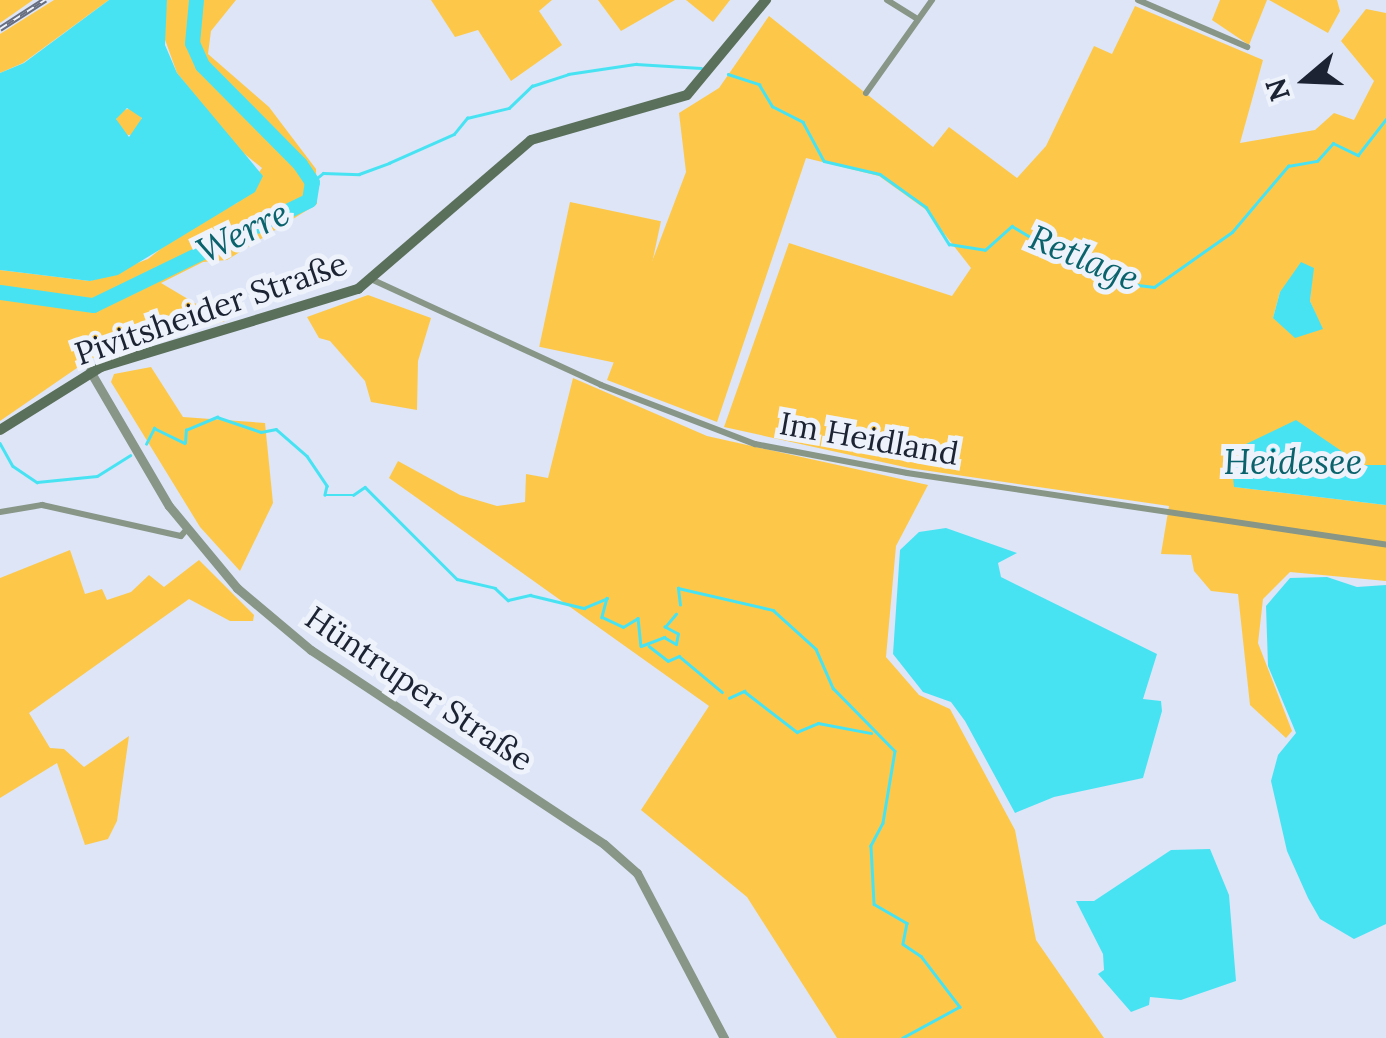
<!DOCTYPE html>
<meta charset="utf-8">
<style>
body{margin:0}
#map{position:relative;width:1386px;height:1038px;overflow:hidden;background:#dde5f7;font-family:Lora,serif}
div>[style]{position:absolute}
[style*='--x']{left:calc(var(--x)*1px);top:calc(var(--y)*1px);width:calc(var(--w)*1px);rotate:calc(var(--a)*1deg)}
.green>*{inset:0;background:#fdc84a;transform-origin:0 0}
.round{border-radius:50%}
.water>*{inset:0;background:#48e3f3}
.stream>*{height:2.5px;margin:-1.25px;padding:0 1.25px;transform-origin:1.25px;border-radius:1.25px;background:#48e3f3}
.river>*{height:15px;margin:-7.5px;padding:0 7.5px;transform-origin:7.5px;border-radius:7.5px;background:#48e3f3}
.minor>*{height:6px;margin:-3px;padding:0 3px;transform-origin:3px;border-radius:3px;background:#879687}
.tertiary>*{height:9px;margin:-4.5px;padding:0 4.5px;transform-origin:4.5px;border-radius:4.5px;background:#879687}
.secondary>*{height:10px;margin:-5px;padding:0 5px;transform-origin:5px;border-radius:5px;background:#5a705a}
.rail>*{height:6px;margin-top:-3px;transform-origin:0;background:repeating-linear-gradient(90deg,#eef2fb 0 8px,#676e7f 0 16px);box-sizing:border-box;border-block:2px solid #676e7f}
span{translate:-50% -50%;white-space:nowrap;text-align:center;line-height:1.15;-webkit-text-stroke:10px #eef2fb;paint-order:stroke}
.street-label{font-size:32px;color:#1c2333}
.water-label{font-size:35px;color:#0a636c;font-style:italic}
.north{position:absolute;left:1256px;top:30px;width:100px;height:100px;-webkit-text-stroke:8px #eef2fb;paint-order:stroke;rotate:251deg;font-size:28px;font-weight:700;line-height:40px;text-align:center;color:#1c2333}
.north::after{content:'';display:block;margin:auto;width:35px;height:45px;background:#1c2333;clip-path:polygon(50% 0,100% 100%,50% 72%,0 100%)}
</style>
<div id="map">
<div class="green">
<div style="clip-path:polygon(0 0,33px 0,0 23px)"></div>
<div style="clip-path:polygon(54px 0,109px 0,23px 63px,0 73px,0 34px)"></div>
<div style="clip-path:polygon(167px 0,236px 0,211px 31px,208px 54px,269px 107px,316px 169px,317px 204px,227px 260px,203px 262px,161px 283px,225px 321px,90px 359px,0 421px,0 270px,90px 281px,148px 259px,191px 225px,237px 203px,262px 168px,236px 147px,177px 73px,163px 34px)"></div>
<div style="clip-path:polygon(431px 0,552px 0,539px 11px,562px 45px,511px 81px,478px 30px,455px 37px)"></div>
<div style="clip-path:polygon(598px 0,675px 0,621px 31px)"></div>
<div style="clip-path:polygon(686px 0,730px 0,713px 22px)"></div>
<div style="clip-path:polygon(1220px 0,1267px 0,1249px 45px,1212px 20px)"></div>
<div style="clip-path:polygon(1269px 0,1337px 0,1340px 11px,1328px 33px)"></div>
<div style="clip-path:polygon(evenodd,1135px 6px,1263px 60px,1240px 143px,1315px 130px,1334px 113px,1354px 120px,1374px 81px,1341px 41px,1366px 9px,1386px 13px,1386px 465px,1362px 465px,1295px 421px,1235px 487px,1386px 505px,1386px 581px,1290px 572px,1263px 599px,1258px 643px,1292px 731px,1286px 738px,1250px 705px,1238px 594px,1211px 591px,1194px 571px,1191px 555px,1161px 554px,1169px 506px,909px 468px,724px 427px,789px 243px,952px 296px,971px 268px,925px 209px,879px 176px,806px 158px,717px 422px,607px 380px,686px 172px,679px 113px,719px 88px,769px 16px,933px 147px,949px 127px,1017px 178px,1046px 146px,1094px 46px,1112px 54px,1135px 6px,1313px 268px,1310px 301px,1322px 329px,1273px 318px,1280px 292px,1313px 268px)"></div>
<div class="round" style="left:116px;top:109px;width:26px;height:26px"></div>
<div style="left:570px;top:202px;width:93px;height:148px;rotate:12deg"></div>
<div style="clip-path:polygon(368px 295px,431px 318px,418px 361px,417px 410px,371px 402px,365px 381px,330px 341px,319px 338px,307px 317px)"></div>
<div style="clip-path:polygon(151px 367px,183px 417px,265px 423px,273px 503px,240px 571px,200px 527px,111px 382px,114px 374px)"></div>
<div style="clip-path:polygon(573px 378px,707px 436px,928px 485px,896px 546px,886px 657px,919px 695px,950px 709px,1015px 830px,1036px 940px,1104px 1038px,837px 1038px,747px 897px,641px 810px,709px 706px,389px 478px,398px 461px,460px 495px,497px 506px,525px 502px,526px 474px,548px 478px)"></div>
<div style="clip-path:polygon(70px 550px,85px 594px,102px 589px,107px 600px,131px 592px,149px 575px,164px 587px,199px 560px,254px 615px,253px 621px,230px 621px,189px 599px,29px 713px,50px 748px,64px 749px,84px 767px,129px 736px,117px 821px,108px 839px,85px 845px,57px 763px,0 798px,0 578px)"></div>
</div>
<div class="water">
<div style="clip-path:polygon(evenodd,109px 0,167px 0,165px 45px,177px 73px,263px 176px,255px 192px,118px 275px,90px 281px,0 270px,0 73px,24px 63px,109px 0,127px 108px,142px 118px,129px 137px,116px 119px,127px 108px)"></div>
<div style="clip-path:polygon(1301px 262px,1314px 268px,1310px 301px,1323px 329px,1295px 338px,1273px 318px,1280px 292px)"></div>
<div style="clip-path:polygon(1296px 420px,1362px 465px,1386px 465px,1386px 505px,1234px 487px,1232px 468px,1246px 444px)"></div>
<div style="clip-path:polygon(946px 528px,1017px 553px,998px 563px,1001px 577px,1157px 654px,1143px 699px,1161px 701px,1162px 711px,1143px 778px,1054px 797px,1015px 813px,965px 721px,951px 702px,923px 692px,893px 654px,900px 550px,919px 532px)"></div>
<div style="clip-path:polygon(1327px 577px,1357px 587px,1386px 585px,1386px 924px,1354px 939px,1320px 919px,1308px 898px,1287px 851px,1271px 781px,1278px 755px,1296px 733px,1268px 666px,1266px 606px,1290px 578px)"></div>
<div style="clip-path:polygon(1210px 849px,1229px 895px,1236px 981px,1181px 1000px,1150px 997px,1149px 1005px,1131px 1012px,1098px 974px,1104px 970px,1103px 954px,1076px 901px,1094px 901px,1171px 850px)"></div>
</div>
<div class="stream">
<div style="--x:728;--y:74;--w:33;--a:18"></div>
<div style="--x:759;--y:84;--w:26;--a:59"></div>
<div style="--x:772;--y:106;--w:35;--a:27"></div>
<div style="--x:803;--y:122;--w:44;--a:61.7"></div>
<div style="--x:824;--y:161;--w:57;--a:13.1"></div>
<div style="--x:880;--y:174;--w:57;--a:35.7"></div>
<div style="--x:926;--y:207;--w:44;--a:58.1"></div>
<div style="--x:949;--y:244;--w:36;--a:9"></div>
<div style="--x:985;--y:250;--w:36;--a:-42"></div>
<div style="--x:1012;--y:226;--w:35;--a:31"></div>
<div style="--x:1042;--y:244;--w:87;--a:17.4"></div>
<div style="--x:1125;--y:270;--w:20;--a:49"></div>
<div style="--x:1138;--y:285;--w:16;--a:7"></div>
<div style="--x:1154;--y:287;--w:95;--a:-35.2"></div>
<div style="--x:1232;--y:232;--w:87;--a:-49.7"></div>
<div style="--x:1288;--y:166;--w:29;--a:-10"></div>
<div style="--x:1317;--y:161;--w:24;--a:-48"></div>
<div style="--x:1333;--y:143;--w:28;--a:26"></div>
<div style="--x:1358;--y:155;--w:46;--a:-52.1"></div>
<div style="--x:312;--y:182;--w:14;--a:-39"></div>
<div style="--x:323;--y:173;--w:36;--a:2"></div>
<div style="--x:359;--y:174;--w:32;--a:-20"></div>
<div style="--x:389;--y:163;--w:71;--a:-24"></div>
<div style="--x:454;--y:134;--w:21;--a:-51"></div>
<div style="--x:467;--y:118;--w:43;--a:-13.4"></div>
<div style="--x:509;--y:108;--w:32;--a:-44"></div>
<div style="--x:532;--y:86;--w:38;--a:-18"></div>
<div style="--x:568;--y:74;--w:69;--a:-8.4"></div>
<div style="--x:636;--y:64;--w:65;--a:3.5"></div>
<div style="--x:0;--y:443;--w:26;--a:61"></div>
<div style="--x:13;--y:466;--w:29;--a:34"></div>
<div style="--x:37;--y:482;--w:60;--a:-5.7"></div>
<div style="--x:97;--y:476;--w:39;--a:-32"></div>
<div style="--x:146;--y:444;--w:18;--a:-63"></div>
<div style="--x:154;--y:428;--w:34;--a:26"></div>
<div style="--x:185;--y:443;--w:13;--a:-86"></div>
<div style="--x:186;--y:430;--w:34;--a:-23"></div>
<div style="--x:217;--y:417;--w:46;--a:18.8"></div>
<div style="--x:261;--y:432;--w:15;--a:-11"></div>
<div style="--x:276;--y:429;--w:41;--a:41.1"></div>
<div style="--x:307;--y:456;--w:36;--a:56"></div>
<div style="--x:327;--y:486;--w:9;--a:103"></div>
<div style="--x:325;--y:495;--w:28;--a:0"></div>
<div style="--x:353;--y:495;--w:14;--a:-34"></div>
<div style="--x:365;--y:487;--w:130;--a:45"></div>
<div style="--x:457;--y:579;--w:39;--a:13"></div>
<div style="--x:495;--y:588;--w:18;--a:43"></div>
<div style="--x:508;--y:600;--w:23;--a:-13"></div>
<div style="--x:530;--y:595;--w:56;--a:13.5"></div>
<div style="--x:584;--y:608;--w:25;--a:-23"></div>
<div style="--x:607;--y:598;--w:20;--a:105"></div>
<div style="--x:602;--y:617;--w:23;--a:25"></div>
<div style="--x:623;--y:627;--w:17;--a:-31"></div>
<div style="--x:638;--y:618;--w:28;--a:84"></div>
<div style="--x:641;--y:646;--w:25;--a:-21"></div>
<div style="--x:664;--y:637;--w:14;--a:30"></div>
<div style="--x:676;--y:644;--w:10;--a:-79"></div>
<div style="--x:678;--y:634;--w:15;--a:-152"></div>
<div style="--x:665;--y:627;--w:17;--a:-50"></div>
<div style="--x:680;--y:605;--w:17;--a:-97"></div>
<div style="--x:678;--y:588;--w:98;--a:13"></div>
<div style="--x:773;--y:610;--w:58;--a:42.2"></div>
<div style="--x:816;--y:649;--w:43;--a:66.4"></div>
<div style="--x:833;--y:688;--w:88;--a:45.5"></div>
<div style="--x:895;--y:751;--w:73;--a:99.5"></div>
<div style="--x:883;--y:823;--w:26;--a:118"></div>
<div style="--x:871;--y:846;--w:58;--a:87"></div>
<div style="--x:874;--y:904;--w:38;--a:30"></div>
<div style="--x:907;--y:923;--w:21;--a:101"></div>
<div style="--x:903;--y:944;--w:22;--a:34"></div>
<div style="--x:921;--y:956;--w:64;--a:52.6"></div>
<div style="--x:960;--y:1007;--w:65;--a:151.5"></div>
<div style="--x:649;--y:646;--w:24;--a:38"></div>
<div style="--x:668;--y:661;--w:12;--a:-24"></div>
<div style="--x:679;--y:656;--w:56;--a:39.9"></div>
<div style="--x:729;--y:698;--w:17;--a:-25"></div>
<div style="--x:744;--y:691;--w:67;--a:37.7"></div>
<div style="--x:797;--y:732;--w:23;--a:-23"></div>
<div style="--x:818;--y:723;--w:54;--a:10.7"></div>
</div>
<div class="river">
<div style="--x:0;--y:292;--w:94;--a:8"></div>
<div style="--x:93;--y:305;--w:240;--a:-25.9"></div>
<div style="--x:309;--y:200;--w:18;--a:-81"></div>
<div style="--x:312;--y:182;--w:22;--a:-124"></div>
<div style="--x:300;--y:164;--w:139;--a:-134.7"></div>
<div style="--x:202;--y:65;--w:24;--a:-114"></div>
<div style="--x:192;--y:43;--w:43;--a:-84.7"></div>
</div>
<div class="minor">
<div style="--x:887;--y:0;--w:36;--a:32"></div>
<div style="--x:1138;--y:0;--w:119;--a:23.3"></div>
<div style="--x:866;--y:93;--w:114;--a:-54.6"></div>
<div style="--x:373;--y:280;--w:251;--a:24.7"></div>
<div style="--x:601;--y:385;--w:165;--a:21"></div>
<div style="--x:755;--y:444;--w:155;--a:10.8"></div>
<div style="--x:907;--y:473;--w:484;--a:8.5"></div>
<div style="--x:0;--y:512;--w:43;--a:-9.5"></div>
<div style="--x:42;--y:505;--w:142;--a:12.6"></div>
<div style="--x:181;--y:536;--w:8;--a:-50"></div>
</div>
<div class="tertiary">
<div style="--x:90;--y:371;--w:156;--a:59.7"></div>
<div style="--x:169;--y:506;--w:107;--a:50.3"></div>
<div style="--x:237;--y:588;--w:97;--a:40"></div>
<div style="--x:311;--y:650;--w:351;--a:33.5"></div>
<div style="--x:604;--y:844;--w:44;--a:41.3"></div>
<div style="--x:637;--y:873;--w:187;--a:62.2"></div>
</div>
<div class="secondary">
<div style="--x:0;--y:430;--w:119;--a:-32"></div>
<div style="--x:101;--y:367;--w:269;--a:-16.9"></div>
<div style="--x:358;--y:289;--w:228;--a:-40.7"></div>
<div style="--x:531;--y:140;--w:162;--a:-16.1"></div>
<div style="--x:687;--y:95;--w:124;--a:-50.3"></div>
</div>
<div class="rail">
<div style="--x:0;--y:29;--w:54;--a:-32.8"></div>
</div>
<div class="street-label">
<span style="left:211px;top:309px;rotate:-19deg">Pivitsheider Straße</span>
<span style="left:869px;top:439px;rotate:10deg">Im Heidland</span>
<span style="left:419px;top:689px;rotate:34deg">Hüntruper Straße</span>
</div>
<div class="water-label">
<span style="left:243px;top:232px;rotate:-26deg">Werre</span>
<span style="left:1084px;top:258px;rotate:23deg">Retlage</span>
<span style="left:1293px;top:462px">Heidesee</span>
</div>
<div class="north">N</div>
</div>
